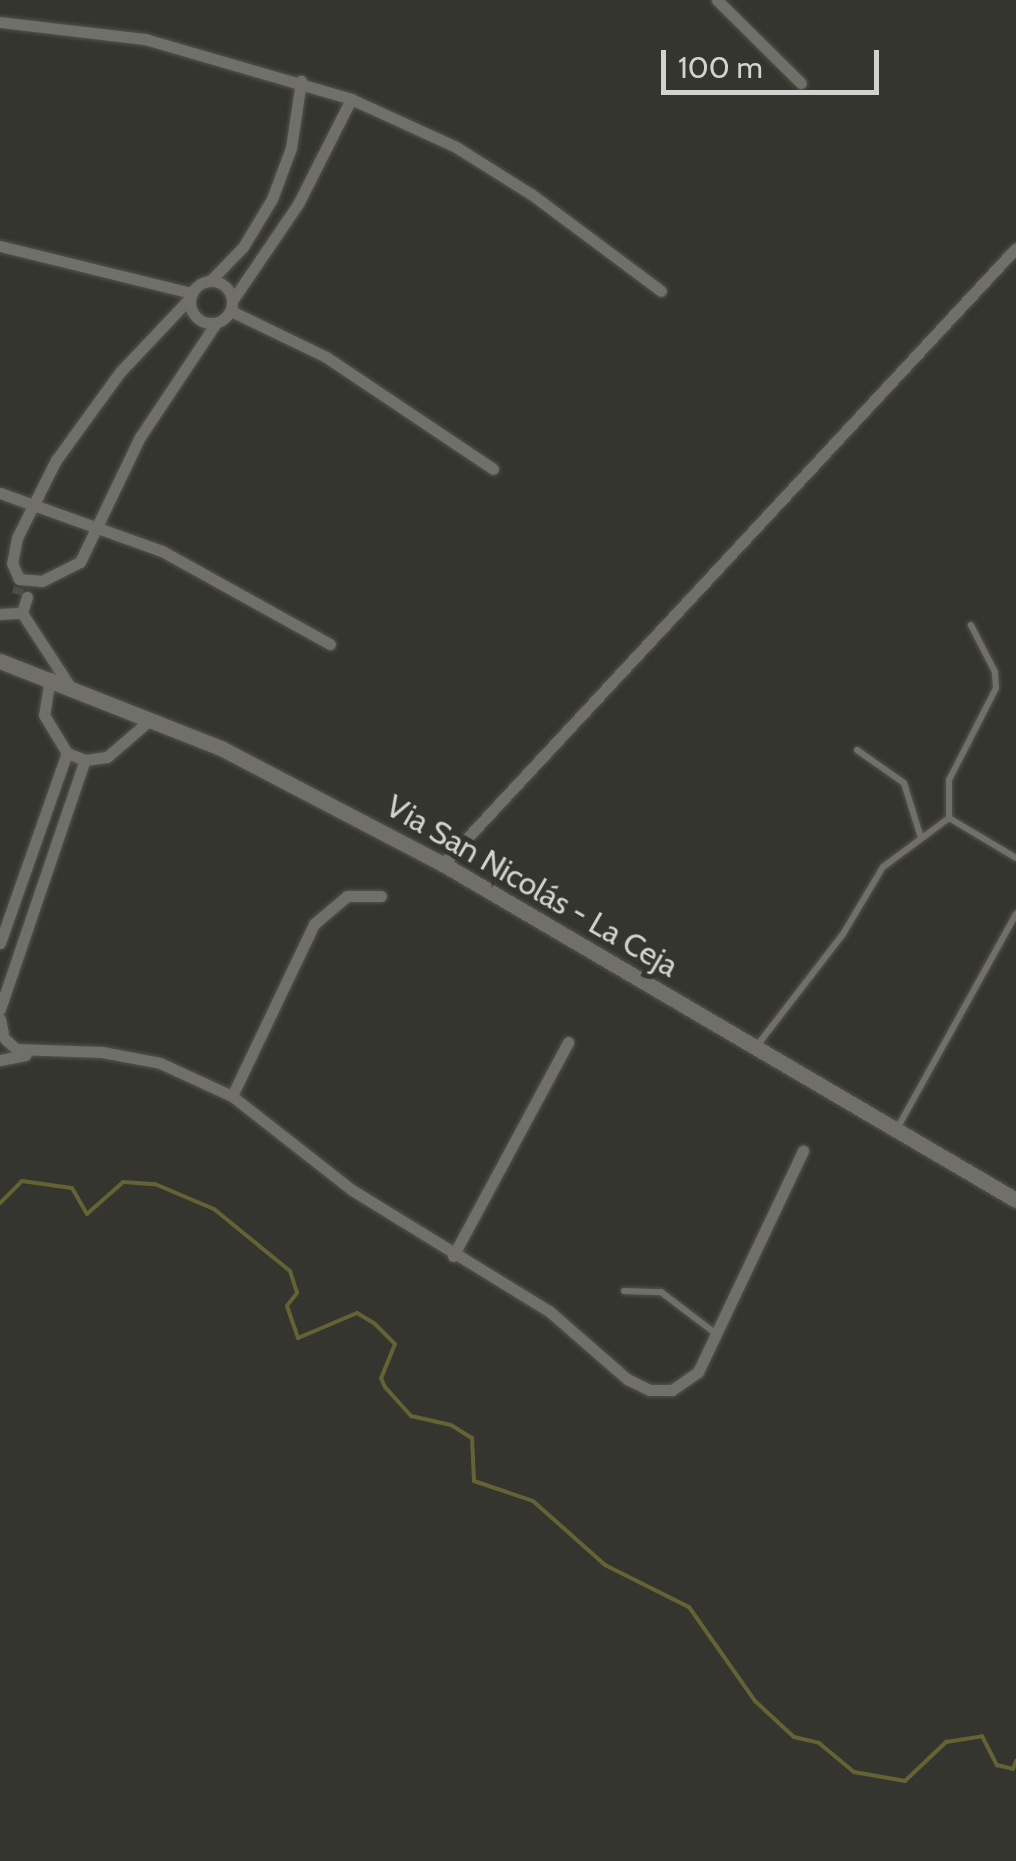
<!DOCTYPE html>
<meta charset="utf-8">
<style>
body{margin:0}
#map{position:relative;width:1016px;height:1861px;overflow:hidden;background:#35352f;font-family:Cabin,sans-serif}
div>[style]{position:absolute}
[style*='--x']{left:calc(var(--x)*1px);top:calc(var(--y)*1px);width:calc(var(--w)*1px);rotate:calc(var(--a)*1deg)}
.stream>*{height:4px;margin:-2px;padding:0 2px;transform-origin:2px;border-radius:2px;background:#646333}
.street-tunnel>*{height:11px;margin-top:-5.5px;transform-origin:0;background:repeating-linear-gradient(90deg,#4d4d47 0 11px,transparent 0 16.5px)}
.roads{filter:drop-shadow(0 0 2px #53534e) drop-shadow(0 0 2px #53534e)}
.lane>*{height:6px;margin:-3px;padding:0 3px;transform-origin:3px;border-radius:3px;background:#707069}
.street>*{height:11px;margin:-5.5px;padding:0 5.5px;transform-origin:5.5px;border-radius:5.5px;background:#707069}
.street>.ring{margin:-5.5px;padding:0;box-sizing:content-box;background:none;border:11px solid #707069;border-radius:50%}
.secondary>*{height:15px;margin:-7.5px;padding:0 7.5px;transform-origin:7.5px;border-radius:7.5px;background:#707069}
span{translate:-50% -50%;white-space:nowrap;text-align:center;line-height:1.15;-webkit-text-stroke:10px #35352f;paint-order:stroke}
.street-label{font-size:32px;color:#d2d2ce}
.scale{position:absolute;left:661px;top:50px;width:218px;height:45px;box-sizing:border-box;border:5px solid #d2d2ce;border-top:0;padding-left:12px;font-size:30px;line-height:35px;white-space:nowrap;color:#d2d2ce;-webkit-text-stroke:8px #35352f;paint-order:stroke}
</style>
<div id="map">
<div class="stream">
<div style="--x:0;--y:1203;--w:31;--a:-45"></div>
<div style="--x:22;--y:1181;--w:50;--a:8"></div>
<div style="--x:72;--y:1188;--w:30;--a:60"></div>
<div style="--x:87;--y:1214;--w:48;--a:-41.6"></div>
<div style="--x:123;--y:1182;--w:32;--a:4"></div>
<div style="--x:155;--y:1184;--w:64;--a:23"></div>
<div style="--x:214;--y:1209;--w:98;--a:39.2"></div>
<div style="--x:290;--y:1271;--w:23;--a:72"></div>
<div style="--x:297;--y:1293;--w:16;--a:128"></div>
<div style="--x:287;--y:1306;--w:34;--a:71"></div>
<div style="--x:298;--y:1338;--w:64;--a:-23"></div>
<div style="--x:357;--y:1313;--w:21;--a:31"></div>
<div style="--x:375;--y:1324;--w:28;--a:45"></div>
<div style="--x:395;--y:1344;--w:37;--a:112"></div>
<div style="--x:381;--y:1378;--w:10;--a:66"></div>
<div style="--x:385;--y:1387;--w:39;--a:48"></div>
<div style="--x:411;--y:1416;--w:41;--a:12.7"></div>
<div style="--x:451;--y:1425;--w:25;--a:32"></div>
<div style="--x:472;--y:1438;--w:43;--a:87.3"></div>
<div style="--x:474;--y:1481;--w:62;--a:18.7"></div>
<div style="--x:533;--y:1501;--w:96;--a:41.6"></div>
<div style="--x:605;--y:1565;--w:94;--a:26.6"></div>
<div style="--x:689;--y:1607;--w:115;--a:54.9"></div>
<div style="--x:755;--y:1701;--w:53;--a:42.7"></div>
<div style="--x:794;--y:1737;--w:26;--a:13"></div>
<div style="--x:819;--y:1743;--w:45;--a:39.6"></div>
<div style="--x:854;--y:1772;--w:52;--a:10"></div>
<div style="--x:905;--y:1781;--w:57;--a:-43.6"></div>
<div style="--x:946;--y:1742;--w:36;--a:-9"></div>
<div style="--x:982;--y:1736;--w:33;--a:63"></div>
<div style="--x:997;--y:1765;--w:16;--a:14"></div>
<div style="--x:1013;--y:1769;--w:9;--a:-69"></div>
</div>
<div class="street-tunnel">
<div style="--x:17;--y:594;--w:7;--a:-74"></div>
</div>
<div class="roads">
<div class="lane">
<div style="--x:857;--y:750;--w:57;--a:35.1"></div>
<div style="--x:904;--y:783;--w:58;--a:72.8"></div>
<div style="--x:949;--y:818;--w:78;--a:30.8"></div>
<div style="--x:756;--y:1047;--w:143;--a:-52.4"></div>
<div style="--x:843;--y:934;--w:78;--a:-59.2"></div>
<div style="--x:883;--y:867;--w:82;--a:-36.6"></div>
<div style="--x:949;--y:818;--w:38;--a:-90"></div>
<div style="--x:949;--y:780;--w:103;--a:-62.9"></div>
<div style="--x:996;--y:688;--w:16;--a:-94"></div>
<div style="--x:995;--y:672;--w:53;--a:-117.1"></div>
<div style="--x:898;--y:1127;--w:244;--a:-61"></div>
<div style="--x:624;--y:1291;--w:37;--a:2"></div>
<div style="--x:661;--y:1292;--w:68;--a:37.2"></div>
</div>
<div class="street">
<div style="--x:717;--y:0;--w:118;--a:44.7"></div>
<div style="--x:0;--y:22;--w:146;--a:6.7"></div>
<div style="--x:145;--y:39;--w:215;--a:16.2"></div>
<div style="--x:351;--y:99;--w:115;--a:24.6"></div>
<div style="--x:456;--y:147;--w:89;--a:32.1"></div>
<div style="--x:531;--y:194;--w:162;--a:36.7"></div>
<div style="--x:0;--y:246;--w:198;--a:13.8"></div>
<div class="ring" style="left:190px;top:281px;width:31px;height:31px"></div>
<div style="--x:210;--y:281;--w:47;--a:-45.9"></div>
<div style="--x:243;--y:247;--w:56;--a:-58.9"></div>
<div style="--x:272;--y:199;--w:54;--a:-69.6"></div>
<div style="--x:291;--y:148;--w:68;--a:-81.5"></div>
<div style="--x:190;--y:298;--w:102;--a:133.4"></div>
<div style="--x:120;--y:372;--w:109;--a:126"></div>
<div style="--x:56;--y:460;--w:87;--a:116.6"></div>
<div style="--x:17;--y:538;--w:25;--a:101"></div>
<div style="--x:12;--y:563;--w:17;--a:66"></div>
<div style="--x:19;--y:579;--w:23;--a:5"></div>
<div style="--x:42;--y:581;--w:42;--a:-26.6"></div>
<div style="--x:80;--y:562;--w:139;--a:-64.4"></div>
<div style="--x:140;--y:437;--w:137;--a:-56.3"></div>
<div style="--x:232;--y:301;--w:117;--a:-55.8"></div>
<div style="--x:298;--y:204;--w:118;--a:-63.2"></div>
<div style="--x:231;--y:311;--w:106;--a:25.8"></div>
<div style="--x:326;--y:357;--w:201;--a:33.8"></div>
<div style="--x:0;--y:493;--w:172;--a:19.7"></div>
<div style="--x:162;--y:551;--w:192;--a:29"></div>
<div style="--x:22;--y:613;--w:17;--a:-73"></div>
<div style="--x:0;--y:614;--w:22;--a:-3"></div>
<div style="--x:22;--y:613;--w:86;--a:56.9"></div>
<div style="--x:50;--y:678;--w:37;--a:99"></div>
<div style="--x:44;--y:715;--w:44;--a:58.8"></div>
<div style="--x:67;--y:753;--w:19;--a:21"></div>
<div style="--x:85;--y:760;--w:22;--a:-8"></div>
<div style="--x:107;--y:757;--w:58;--a:-40.8"></div>
<div style="--x:443;--y:864;--w:841;--a:-47.07"></div>
<div style="--x:0;--y:943;--w:201;--a:-70.6"></div>
<div style="--x:0;--y:1009;--w:263;--a:-71.2"></div>
<div style="--x:0;--y:1019;--w:14;--a:78"></div>
<div style="--x:5;--y:1039;--w:15;--a:42"></div>
<div style="--x:16;--y:1049;--w:86;--a:2"></div>
<div style="--x:102;--y:1052;--w:59;--a:10.7"></div>
<div style="--x:160;--y:1063;--w:79;--a:24.6"></div>
<div style="--x:232;--y:1096;--w:152;--a:38.1"></div>
<div style="--x:352;--y:1190;--w:231;--a:31.6"></div>
<div style="--x:549;--y:1311;--w:103;--a:41.1"></div>
<div style="--x:627;--y:1379;--w:25;--a:26"></div>
<div style="--x:650;--y:1390;--w:22;--a:0"></div>
<div style="--x:672;--y:1390;--w:32;--a:-35"></div>
<div style="--x:698;--y:1372;--w:245;--a:-64.6"></div>
<div style="--x:0;--y:1060;--w:26;--a:-11"></div>
<div style="--x:232;--y:1096;--w:191;--a:-64.5"></div>
<div style="--x:314;--y:924;--w:43;--a:-40.3"></div>
<div style="--x:347;--y:896;--w:34;--a:0"></div>
<div style="--x:453;--y:1256;--w:243;--a:-61.7"></div>
</div>
<div class="secondary">
<div style="--x:0;--y:661;--w:238;--a:21.5"></div>
<div style="--x:221;--y:748;--w:250;--a:27.6"></div>
<div style="--x:443;--y:864;--w:664;--a:30.39"></div>
</div>
</div>
<div class="street-label">
<span style="left:532px;top:886px;rotate:30deg">Via San Nicolás - La Ceja</span>
</div>
<div class="scale">100 m</div>
</div>
